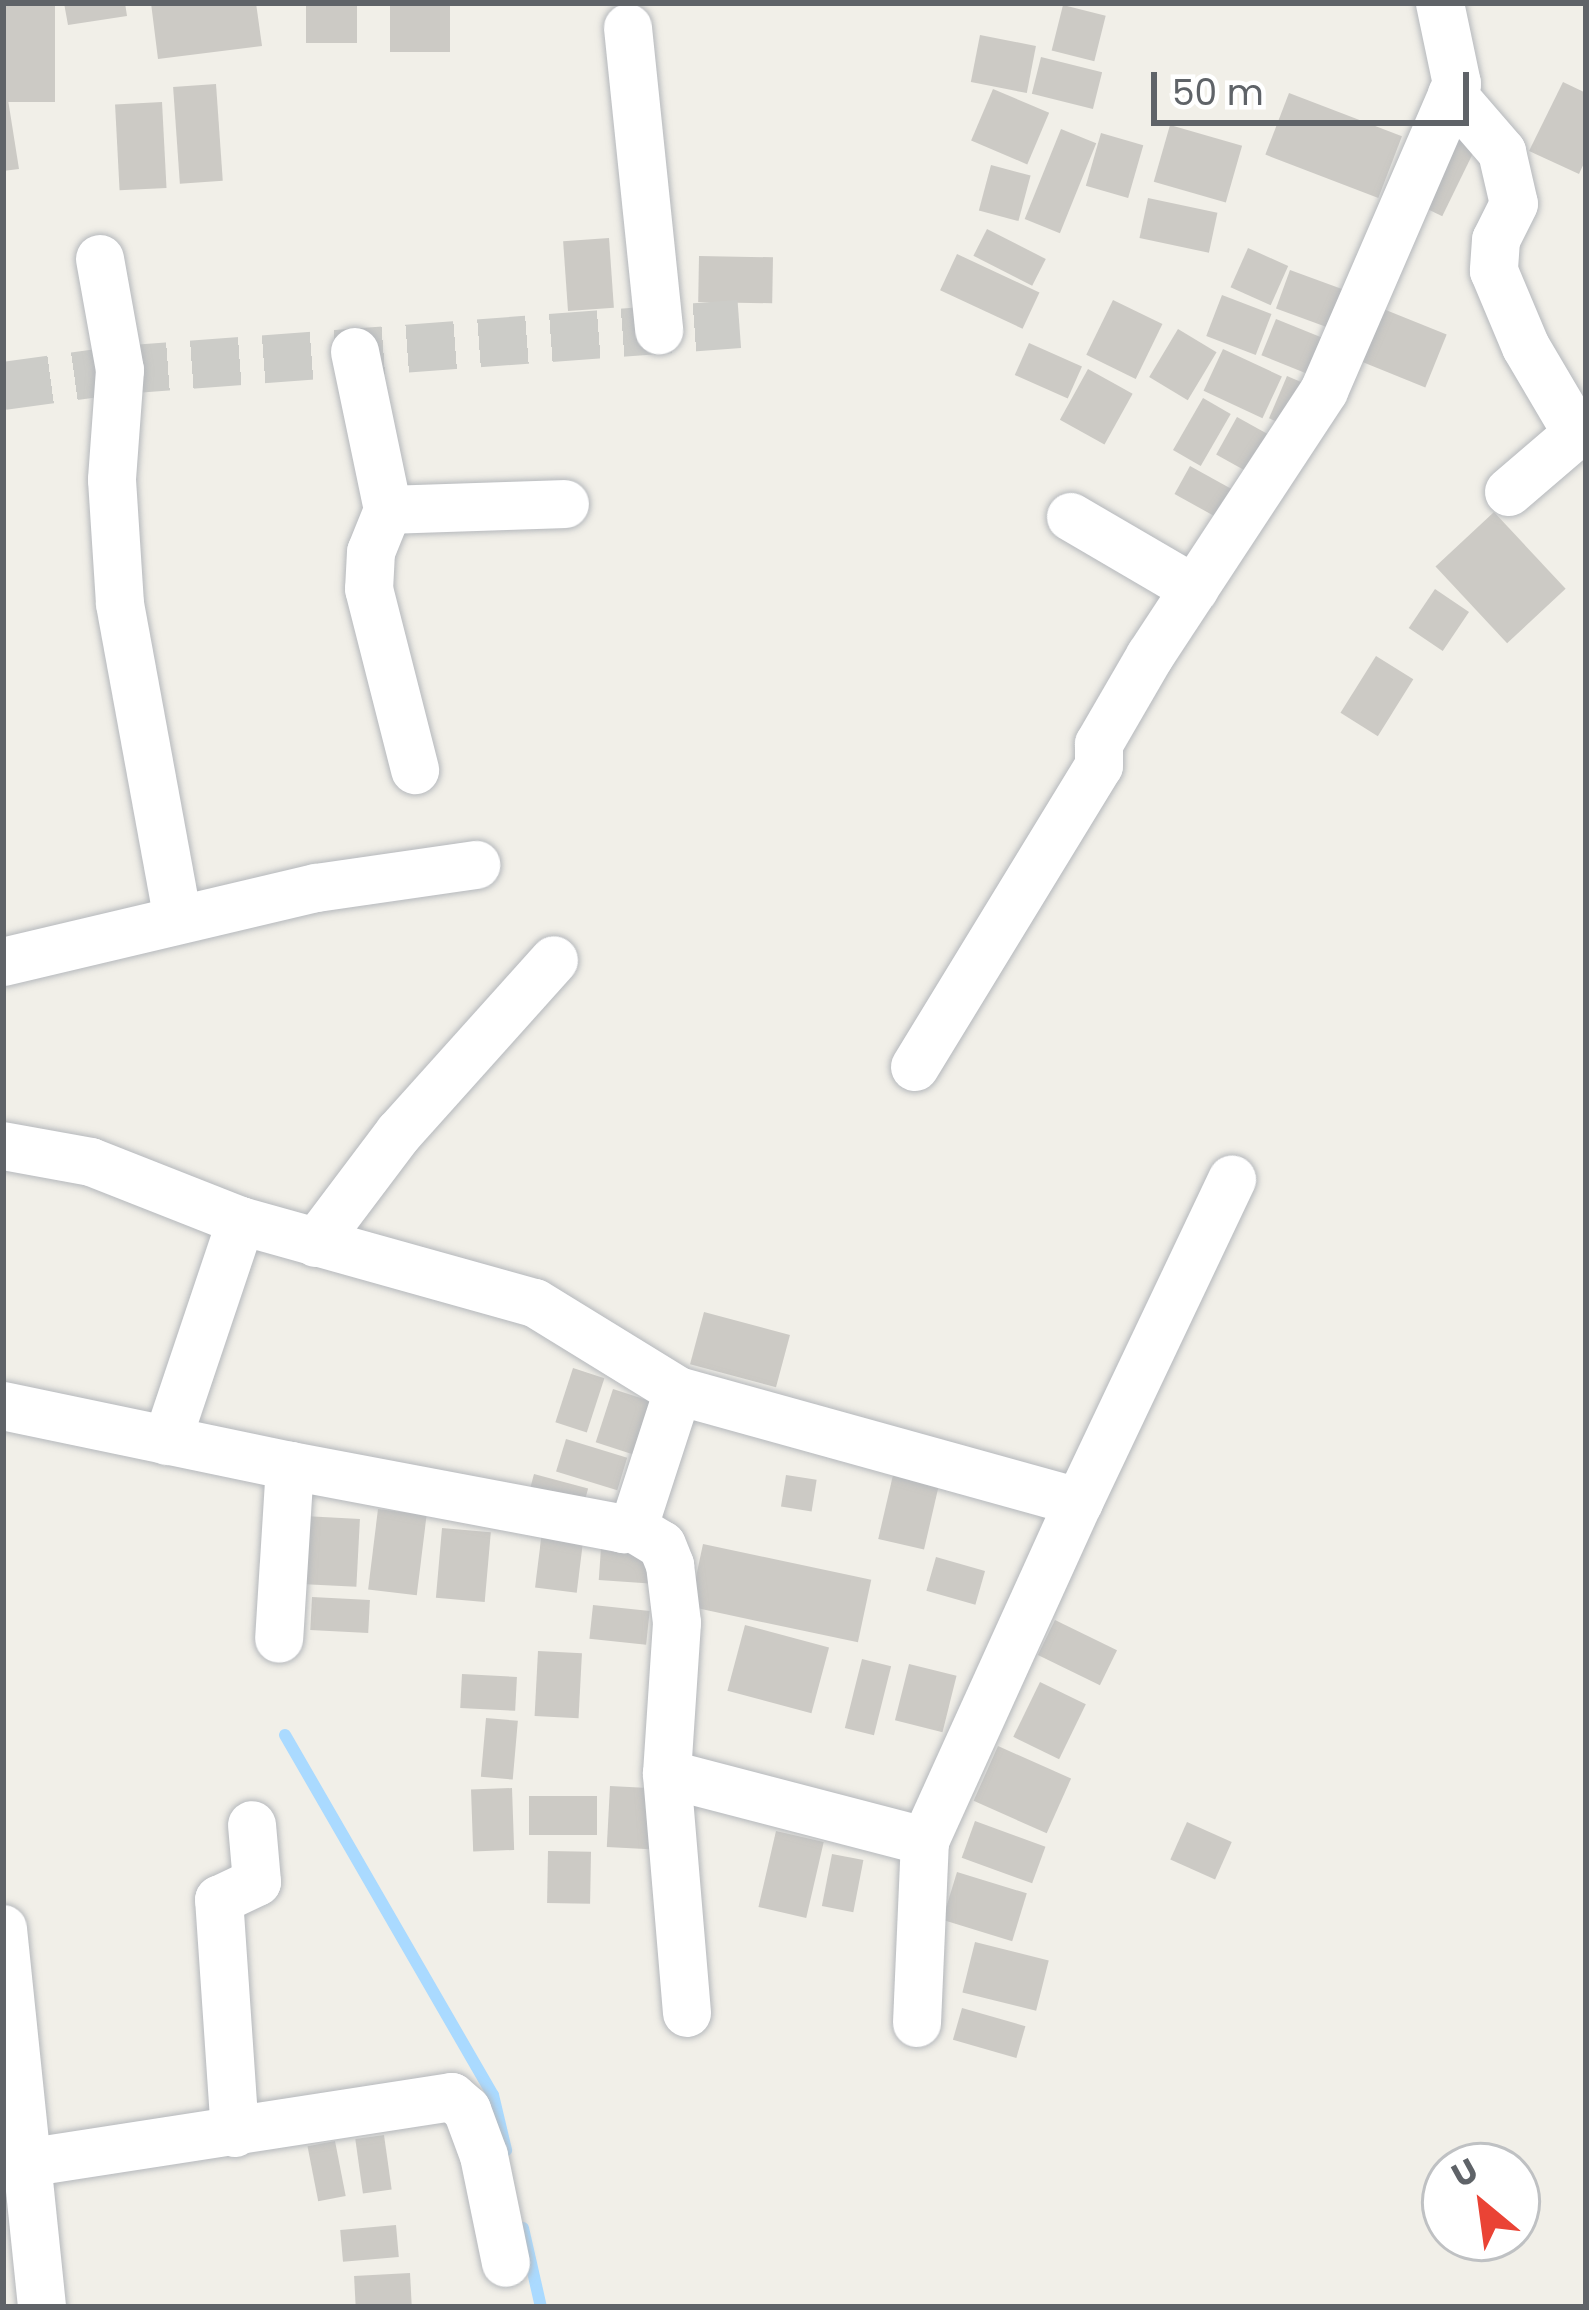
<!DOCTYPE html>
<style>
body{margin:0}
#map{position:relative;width:1589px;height:2310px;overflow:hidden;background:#f1efe8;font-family:Poppins,sans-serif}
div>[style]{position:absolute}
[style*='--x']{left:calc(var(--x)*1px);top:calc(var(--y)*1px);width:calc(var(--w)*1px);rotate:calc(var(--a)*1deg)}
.stream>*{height:12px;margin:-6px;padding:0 6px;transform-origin:6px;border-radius:6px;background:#aadaff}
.building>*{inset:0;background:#cccac5;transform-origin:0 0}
.street-tunnel>*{height:48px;margin-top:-24px;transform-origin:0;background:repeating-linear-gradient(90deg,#ccccc8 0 48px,transparent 0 72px)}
.roads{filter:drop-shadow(0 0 3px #b5b8bc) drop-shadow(0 0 3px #b5b8bc)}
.street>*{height:48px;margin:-24px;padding:0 24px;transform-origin:24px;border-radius:24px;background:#fff}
span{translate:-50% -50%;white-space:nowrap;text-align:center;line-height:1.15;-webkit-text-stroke:9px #fff;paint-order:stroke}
.frame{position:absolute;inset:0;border:6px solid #5f6368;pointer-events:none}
.north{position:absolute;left:1421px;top:2142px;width:120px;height:120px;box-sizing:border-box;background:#fff;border:3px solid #bfc1c3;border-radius:50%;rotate:331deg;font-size:33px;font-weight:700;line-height:48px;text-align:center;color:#5f6368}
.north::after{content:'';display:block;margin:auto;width:42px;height:54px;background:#ea4335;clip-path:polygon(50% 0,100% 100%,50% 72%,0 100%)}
.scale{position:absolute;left:1151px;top:72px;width:318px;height:54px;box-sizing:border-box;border:6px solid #5f6368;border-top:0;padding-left:15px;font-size:36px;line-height:42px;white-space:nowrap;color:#5f6368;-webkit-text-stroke:9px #fff;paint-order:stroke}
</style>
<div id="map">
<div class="stream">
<div style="--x:285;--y:1735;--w:416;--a:60"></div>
<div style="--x:493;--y:2095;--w:57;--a:76.7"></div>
<div style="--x:523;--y:2228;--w:81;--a:77.2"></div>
</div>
<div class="building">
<div style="left:4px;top:3px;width:51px;height:99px"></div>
<div style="clip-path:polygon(64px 3px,125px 3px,127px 16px,68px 25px)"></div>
<div style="clip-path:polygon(151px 3px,256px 3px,262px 46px,158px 59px)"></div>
<div style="left:306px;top:3px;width:51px;height:40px"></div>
<div style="left:390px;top:3px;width:60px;height:49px"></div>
<div style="left:1063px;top:5px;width:44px;height:47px;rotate:14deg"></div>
<div style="left:980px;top:35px;width:57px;height:48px;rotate:11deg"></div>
<div style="left:1041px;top:57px;width:63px;height:38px;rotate:14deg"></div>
<div style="clip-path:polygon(3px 68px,19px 169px,3px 171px)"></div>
<div style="clip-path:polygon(1563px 82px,1586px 93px,1586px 159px,1579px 174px,1529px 151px)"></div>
<div style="left:216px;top:84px;width:97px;height:43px;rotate:86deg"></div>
<div style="left:993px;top:89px;width:61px;height:56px;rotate:23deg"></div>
<div style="left:1289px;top:93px;width:121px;height:66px;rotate:21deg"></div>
<div style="left:162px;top:102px;width:86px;height:47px;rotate:87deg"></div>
<div style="left:1448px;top:120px;width:37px;height:89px;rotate:26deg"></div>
<div style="left:1170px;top:125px;width:75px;height:59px;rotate:16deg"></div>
<div style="left:1061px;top:129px;width:38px;height:97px;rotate:22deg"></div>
<div style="left:1101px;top:133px;width:44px;height:55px;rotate:16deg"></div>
<div style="left:991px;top:165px;width:41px;height:47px;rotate:15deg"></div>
<div style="left:1148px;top:198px;width:71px;height:41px;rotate:12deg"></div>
<div style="left:987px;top:229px;width:66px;height:30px;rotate:27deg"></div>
<div style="left:609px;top:238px;width:70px;height:46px;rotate:86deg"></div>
<div style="left:1248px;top:248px;width:44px;height:43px;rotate:24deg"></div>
<div style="left:957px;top:254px;width:91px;height:40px;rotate:25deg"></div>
<div style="left:699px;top:256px;width:74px;height:46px;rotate:1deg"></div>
<div style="left:1290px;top:270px;width:56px;height:41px;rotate:20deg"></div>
<div style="left:1222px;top:295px;width:53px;height:44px;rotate:21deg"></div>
<div style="left:1113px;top:300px;width:55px;height:61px;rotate:26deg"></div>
<div style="left:1366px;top:302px;width:87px;height:57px;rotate:22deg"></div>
<div style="left:1276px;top:319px;width:54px;height:39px;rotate:22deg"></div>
<div style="left:1178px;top:329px;width:45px;height:56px;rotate:31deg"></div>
<div style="left:1029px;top:343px;width:58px;height:35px;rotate:24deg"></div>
<div style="left:1223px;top:349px;width:65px;height:46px;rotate:25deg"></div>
<div style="left:1088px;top:369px;width:51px;height:58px;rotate:29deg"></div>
<div style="left:1287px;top:376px;width:28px;height:46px;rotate:23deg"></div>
<div style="left:1203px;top:398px;width:32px;height:60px;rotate:30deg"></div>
<div style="left:1237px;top:417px;width:37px;height:43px;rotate:29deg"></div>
<div style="left:1190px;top:466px;width:65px;height:32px;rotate:29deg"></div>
<div style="left:1494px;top:512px;width:105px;height:80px;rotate:47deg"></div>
<div style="left:1435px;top:589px;width:41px;height:47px;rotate:34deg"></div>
<div style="left:1376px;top:656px;width:44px;height:67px;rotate:32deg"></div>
<div style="left:704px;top:1312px;width:89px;height:54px;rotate:15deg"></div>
<div style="left:573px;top:1368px;width:33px;height:57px;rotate:18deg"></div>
<div style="left:613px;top:1389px;width:42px;height:56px;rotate:18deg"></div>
<div style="left:566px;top:1439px;width:64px;height:34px;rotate:17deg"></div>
<div style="left:896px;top:1462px;width:47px;height:79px;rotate:13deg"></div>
<div style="left:534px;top:1474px;width:56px;height:34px;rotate:15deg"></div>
<div style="left:786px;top:1475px;width:31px;height:32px;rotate:9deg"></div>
<div style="left:378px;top:1509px;width:49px;height:81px;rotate:7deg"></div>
<div style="left:304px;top:1516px;width:56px;height:68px;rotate:3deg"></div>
<div style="left:442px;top:1528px;width:49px;height:70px;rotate:5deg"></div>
<div style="left:542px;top:1531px;width:42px;height:57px;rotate:7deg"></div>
<div style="left:703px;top:1544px;width:172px;height:64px;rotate:12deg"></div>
<div style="left:601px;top:1548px;width:51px;height:32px;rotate:4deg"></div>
<div style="left:936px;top:1557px;width:51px;height:35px;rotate:16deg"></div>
<div style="left:312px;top:1597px;width:58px;height:33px;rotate:3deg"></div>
<div style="left:593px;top:1605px;width:57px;height:34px;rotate:6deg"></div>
<div style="left:1055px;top:1620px;width:69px;height:39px;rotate:26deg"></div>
<div style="left:745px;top:1625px;width:87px;height:68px;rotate:15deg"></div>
<div style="left:538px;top:1651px;width:44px;height:65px;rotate:3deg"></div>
<div style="left:862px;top:1659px;width:30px;height:71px;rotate:14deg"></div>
<div style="left:909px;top:1664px;width:49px;height:58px;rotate:14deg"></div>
<div style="left:462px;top:1674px;width:55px;height:34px;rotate:3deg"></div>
<div style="left:1040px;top:1682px;width:51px;height:61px;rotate:26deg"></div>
<div style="left:486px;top:1718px;width:32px;height:59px;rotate:5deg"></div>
<div style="left:998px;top:1746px;width:80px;height:60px;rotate:24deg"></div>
<div style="left:610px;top:1786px;width:53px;height:61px;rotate:3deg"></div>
<div style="left:512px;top:1788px;width:62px;height:41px;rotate:88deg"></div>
<div style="left:529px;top:1796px;width:68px;height:39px"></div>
<div style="left:975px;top:1821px;width:75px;height:39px;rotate:20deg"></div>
<div style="left:1187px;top:1822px;width:49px;height:41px;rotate:24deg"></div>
<div style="left:776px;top:1831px;width:49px;height:78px;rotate:13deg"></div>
<div style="left:548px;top:1851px;width:43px;height:52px;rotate:1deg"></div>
<div style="left:832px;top:1854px;width:32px;height:53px;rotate:11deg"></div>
<div style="left:957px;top:1872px;width:73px;height:50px;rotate:17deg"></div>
<div style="left:975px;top:1942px;width:76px;height:52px;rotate:14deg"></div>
<div style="left:962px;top:2008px;width:66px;height:33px;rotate:16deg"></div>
<div style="left:384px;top:2135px;width:55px;height:29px;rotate:82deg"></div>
<div style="left:335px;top:2141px;width:56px;height:28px;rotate:79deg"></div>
<div style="left:396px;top:2225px;width:32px;height:56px;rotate:85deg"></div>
<div style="left:410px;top:2273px;width:34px;height:56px;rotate:87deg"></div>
</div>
<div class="street-tunnel">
<div style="--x:3;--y:386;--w:118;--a:-7.8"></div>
<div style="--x:120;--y:370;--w:621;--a:-4.25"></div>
</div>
<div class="roads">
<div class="street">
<div style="--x:628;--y:28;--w:304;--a:84.1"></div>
<div style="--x:1452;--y:94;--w:77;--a:49.2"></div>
<div style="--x:1502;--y:152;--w:53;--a:77"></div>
<div style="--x:1514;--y:204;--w:40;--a:116.6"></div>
<div style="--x:1496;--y:240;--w:31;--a:94"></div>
<div style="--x:1494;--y:271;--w:82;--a:67.2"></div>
<div style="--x:1526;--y:347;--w:99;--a:59.5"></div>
<div style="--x:100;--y:259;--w:113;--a:79.8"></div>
<div style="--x:120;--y:370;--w:110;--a:94.2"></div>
<div style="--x:112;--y:480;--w:124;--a:86.3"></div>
<div style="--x:120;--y:604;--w:321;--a:79.6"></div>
<div style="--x:355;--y:352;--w:161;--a:78.2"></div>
<div style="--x:388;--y:510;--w:45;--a:112"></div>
<div style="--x:371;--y:552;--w:37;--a:93"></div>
<div style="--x:369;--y:589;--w:187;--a:75.7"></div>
<div style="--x:1509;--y:492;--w:101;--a:-40.6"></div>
<div style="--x:388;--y:510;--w:177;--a:-1.9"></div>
<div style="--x:1071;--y:517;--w:143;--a:30.3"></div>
<div style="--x:3;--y:962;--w:322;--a:-13.3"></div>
<div style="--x:316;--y:888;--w:162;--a:-8.2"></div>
<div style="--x:915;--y:1067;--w:353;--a:-58.6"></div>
<div style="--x:1099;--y:766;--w:22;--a:-90"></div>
<div style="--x:1099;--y:744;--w:102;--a:-59.9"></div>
<div style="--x:1150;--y:656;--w:317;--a:-56.7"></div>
<div style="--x:1324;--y:391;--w:335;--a:-66.6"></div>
<div style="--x:1457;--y:84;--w:83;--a:-101.9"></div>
<div style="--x:3;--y:1146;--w:89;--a:10.3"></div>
<div style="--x:91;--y:1162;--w:161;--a:21.5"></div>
<div style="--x:241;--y:1221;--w:305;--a:15.6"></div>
<div style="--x:535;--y:1303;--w:168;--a:31.6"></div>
<div style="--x:678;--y:1391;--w:139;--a:108"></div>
<div style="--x:635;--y:1523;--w:13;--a:151"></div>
<div style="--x:624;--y:1529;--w:340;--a:-169.3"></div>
<div style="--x:290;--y:1466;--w:173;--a:93.6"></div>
<div style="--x:316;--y:1243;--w:138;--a:-53"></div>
<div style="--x:399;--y:1133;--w:232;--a:-48.1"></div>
<div style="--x:678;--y:1391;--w:416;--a:15.5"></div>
<div style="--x:1079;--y:1502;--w:357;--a:-64.6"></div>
<div style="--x:3;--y:1406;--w:293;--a:11.8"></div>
<div style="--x:167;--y:1441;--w:232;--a:-71.4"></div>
<div style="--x:630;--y:1526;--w:37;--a:31"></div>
<div style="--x:662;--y:1545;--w:22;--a:68"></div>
<div style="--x:670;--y:1565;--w:58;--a:83.1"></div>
<div style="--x:677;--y:1623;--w:151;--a:93.8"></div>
<div style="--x:3;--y:1929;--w:380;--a:84.1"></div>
<div style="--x:687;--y:2013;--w:240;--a:-94.8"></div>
<div style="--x:667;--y:1774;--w:267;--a:14.6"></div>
<div style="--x:925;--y:1841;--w:372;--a:-65.6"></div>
<div style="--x:917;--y:2023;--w:182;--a:-87.5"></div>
<div style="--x:235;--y:2133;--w:234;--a:-93.9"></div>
<div style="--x:219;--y:1900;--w:42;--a:-25.3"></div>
<div style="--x:257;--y:1882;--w:57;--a:-95"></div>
<div style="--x:32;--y:2162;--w:425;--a:-8.8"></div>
<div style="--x:452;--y:2097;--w:20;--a:41"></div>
<div style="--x:467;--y:2110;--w:49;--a:69.7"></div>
<div style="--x:484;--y:2156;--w:109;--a:78.4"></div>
</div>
</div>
<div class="frame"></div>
<div class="north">U</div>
<div class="scale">50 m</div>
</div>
